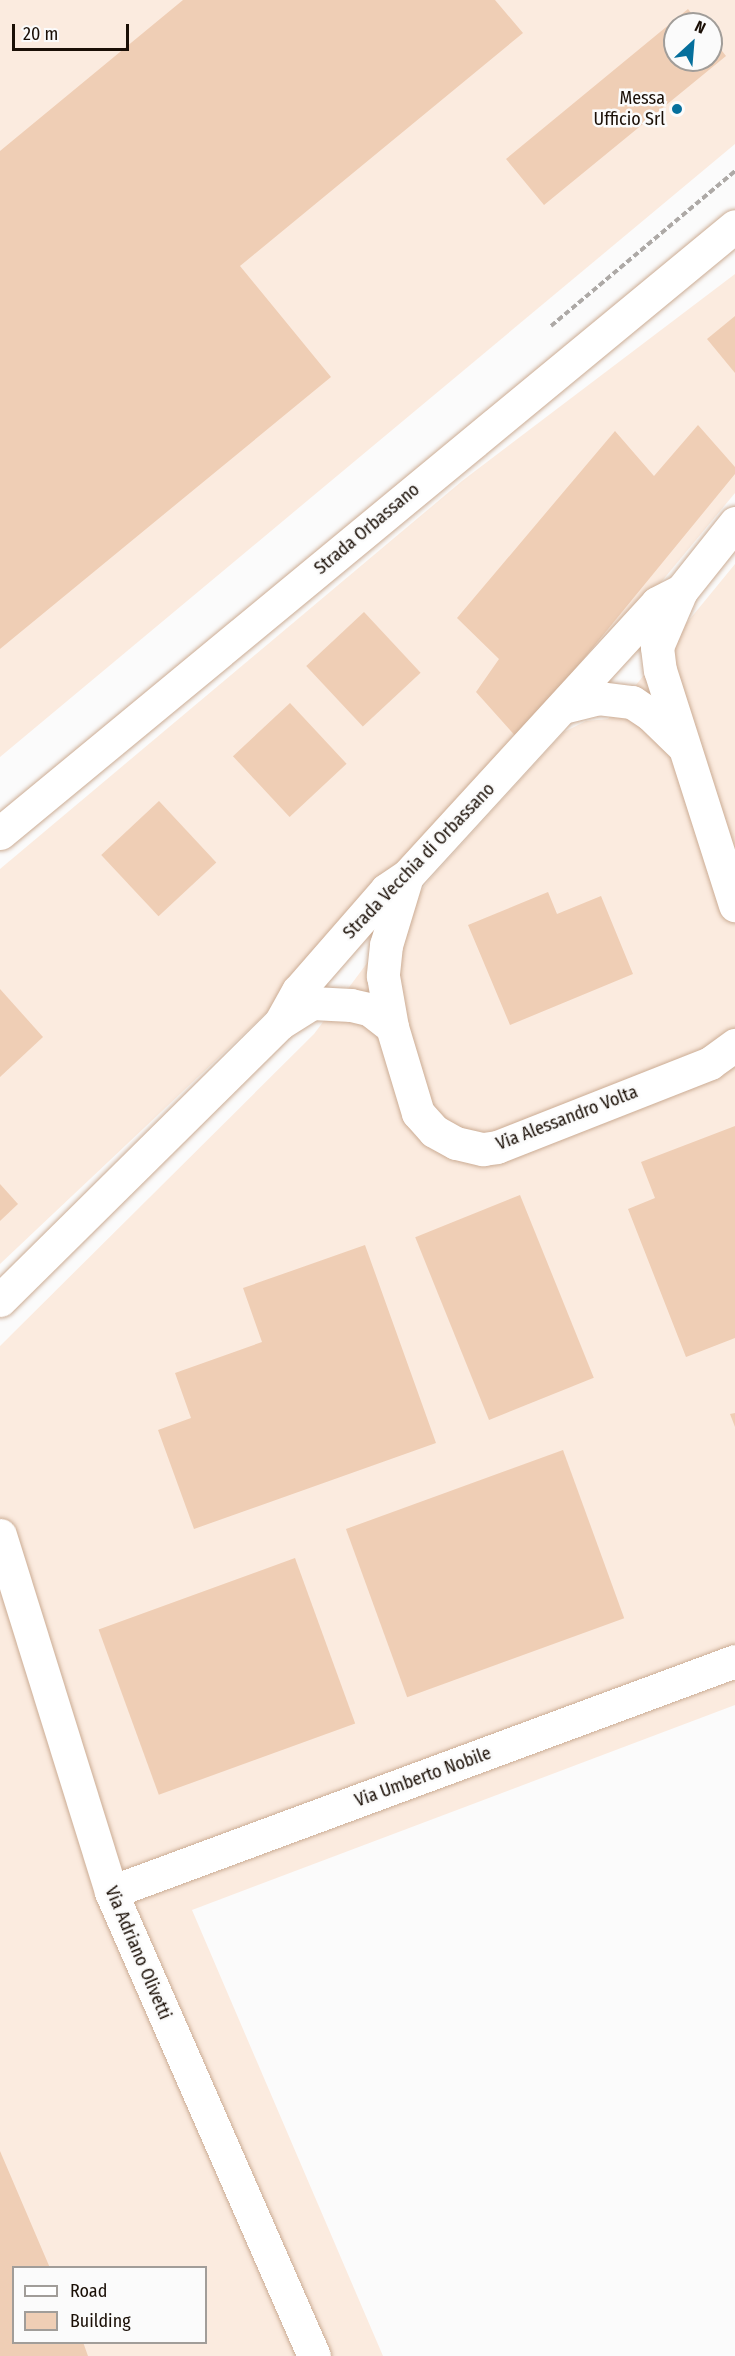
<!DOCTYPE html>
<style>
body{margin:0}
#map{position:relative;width:735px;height:2356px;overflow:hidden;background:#fbfbfb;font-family:"Fira Sans Condensed",sans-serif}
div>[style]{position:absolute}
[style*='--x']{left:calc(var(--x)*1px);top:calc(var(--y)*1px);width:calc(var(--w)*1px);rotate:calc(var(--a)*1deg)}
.built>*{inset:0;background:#fbebdf}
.building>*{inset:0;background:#efceb5;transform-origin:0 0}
.path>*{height:4px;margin-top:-2px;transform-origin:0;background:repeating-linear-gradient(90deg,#ada9a6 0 6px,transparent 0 9px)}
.roads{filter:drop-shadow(0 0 2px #cbac94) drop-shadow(0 0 2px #cbac94)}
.street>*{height:33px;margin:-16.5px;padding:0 16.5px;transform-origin:16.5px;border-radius:16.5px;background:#fff}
.secondary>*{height:33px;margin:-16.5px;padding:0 16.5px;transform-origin:16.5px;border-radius:16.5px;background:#fff}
.dots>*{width:16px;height:16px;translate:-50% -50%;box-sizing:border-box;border:3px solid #fbfbfb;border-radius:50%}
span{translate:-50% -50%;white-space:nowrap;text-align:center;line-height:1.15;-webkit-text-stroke:5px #fbfbfb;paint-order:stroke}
.poi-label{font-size:18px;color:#1a0f06}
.right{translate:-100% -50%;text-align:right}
.street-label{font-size:18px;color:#1a0f06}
.legend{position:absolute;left:12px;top:2266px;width:195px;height:78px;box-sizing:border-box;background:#fbfbfb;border:2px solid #a19d99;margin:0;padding:8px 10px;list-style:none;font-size:18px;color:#1a0f06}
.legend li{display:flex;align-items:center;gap:12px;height:30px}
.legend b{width:30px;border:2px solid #a19d99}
.north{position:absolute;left:663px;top:12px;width:60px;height:60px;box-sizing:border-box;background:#fbfbfb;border:2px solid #a19d99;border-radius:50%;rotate:26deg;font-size:16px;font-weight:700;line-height:24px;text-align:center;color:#1a0f06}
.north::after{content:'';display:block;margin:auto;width:21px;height:27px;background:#056f9c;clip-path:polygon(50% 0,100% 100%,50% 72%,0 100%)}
.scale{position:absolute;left:12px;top:24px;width:117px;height:27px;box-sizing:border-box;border:3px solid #1a0f06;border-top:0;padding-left:8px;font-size:18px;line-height:21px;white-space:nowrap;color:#1a0f06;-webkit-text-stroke:4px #fbfbfb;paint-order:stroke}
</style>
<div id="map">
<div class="built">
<div style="clip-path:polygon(evenodd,0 0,735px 0,735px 144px,0 757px,0 0,675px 24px,711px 24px,711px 60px,675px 60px,675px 24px)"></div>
<div style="clip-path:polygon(735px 274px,735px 493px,608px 646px,286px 994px,0 1264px,0 869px,462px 481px)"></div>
<div style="clip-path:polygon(evenodd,735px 564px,735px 1705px,192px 1910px,383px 2356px,0 2356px,0 1346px,314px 1034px,430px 879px,564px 732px,586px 721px,608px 719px,735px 564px,14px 2268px,206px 2268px,206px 2342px,14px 2342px,14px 2268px)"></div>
</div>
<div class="building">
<div style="clip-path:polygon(183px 0,495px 0,523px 33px,240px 266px,331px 377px,0 649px,0 151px)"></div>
<div style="clip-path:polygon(688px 9px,700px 24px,675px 24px,675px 60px,711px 60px,711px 37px,726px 56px,544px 205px,506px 159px)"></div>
<div style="clip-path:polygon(735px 316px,735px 373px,707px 339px)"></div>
<div style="clip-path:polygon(698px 425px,735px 467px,735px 474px,518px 739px,476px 692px,499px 659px,457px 618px,615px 431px,654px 476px)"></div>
<div style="left:364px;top:612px;width:83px;height:79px;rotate:47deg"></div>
<div style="left:290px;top:703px;width:83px;height:78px;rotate:47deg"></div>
<div style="left:159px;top:801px;width:84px;height:79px;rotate:47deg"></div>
<div style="clip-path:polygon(548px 892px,557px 914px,601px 896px,633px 974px,510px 1025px,468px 925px)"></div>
<div style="clip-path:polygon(0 989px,43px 1037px,0 1077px)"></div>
<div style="clip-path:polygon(735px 1126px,735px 1338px,686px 1357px,628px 1209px,655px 1198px,641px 1162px)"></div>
<div style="clip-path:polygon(0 1184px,18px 1204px,0 1221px)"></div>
<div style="left:520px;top:1195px;width:197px;height:113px;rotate:68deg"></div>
<div style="clip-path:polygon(365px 1245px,436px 1443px,194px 1529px,158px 1430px,191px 1418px,175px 1373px,262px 1342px,243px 1288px)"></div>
<div style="clip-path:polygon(735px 1413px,735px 1427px,730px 1414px)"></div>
<div style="left:563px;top:1450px;width:179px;height:231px;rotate:70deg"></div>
<div style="left:295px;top:1558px;width:176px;height:209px;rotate:70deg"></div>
<div style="clip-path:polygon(0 2151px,50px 2268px,14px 2268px,14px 2342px,83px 2342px,88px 2356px,0 2356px)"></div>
</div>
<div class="path">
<div style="--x:551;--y:326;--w:241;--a:-40.1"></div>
</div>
<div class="roads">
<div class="street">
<div style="--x:681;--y:591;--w:61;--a:113.2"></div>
<div style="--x:657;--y:647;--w:23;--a:83"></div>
<div style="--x:660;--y:670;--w:247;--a:72.3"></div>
<div style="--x:567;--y:706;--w:32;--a:-14"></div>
<div style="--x:598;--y:698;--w:34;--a:7"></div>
<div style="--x:632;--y:702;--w:23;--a:34"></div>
<div style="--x:651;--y:715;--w:43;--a:44.1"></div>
<div style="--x:407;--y:876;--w:72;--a:106.9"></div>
<div style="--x:386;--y:945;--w:31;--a:96"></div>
<div style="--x:383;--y:976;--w:52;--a:80"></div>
<div style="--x:392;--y:1027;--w:90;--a:73.2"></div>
<div style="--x:418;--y:1113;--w:24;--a:48"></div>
<div style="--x:434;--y:1131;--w:25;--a:29"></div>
<div style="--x:456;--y:1143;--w:28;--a:13"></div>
<div style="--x:483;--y:1149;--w:14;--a:-8"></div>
<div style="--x:497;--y:1147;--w:229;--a:-21.5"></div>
<div style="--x:710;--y:1063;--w:31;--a:-36"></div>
<div style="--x:280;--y:1023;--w:38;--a:-32"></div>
<div style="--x:312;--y:1003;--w:39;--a:3"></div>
<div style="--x:351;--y:1005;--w:18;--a:13"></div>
<div style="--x:369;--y:1009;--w:29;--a:38"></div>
<div style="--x:0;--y:1300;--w:394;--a:-44.7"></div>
<div style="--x:280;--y:1023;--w:37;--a:-61"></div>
<div style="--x:298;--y:991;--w:134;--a:-48.9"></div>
<div style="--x:386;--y:890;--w:25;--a:-34"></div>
<div style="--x:407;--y:876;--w:370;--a:-47.5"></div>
<div style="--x:657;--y:603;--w:27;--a:-27"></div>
<div style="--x:681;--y:591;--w:87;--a:-51.5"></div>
<div style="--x:0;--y:1535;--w:374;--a:72.7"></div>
<div style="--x:111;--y:1892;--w:506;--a:66.37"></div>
<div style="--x:111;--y:1892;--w:665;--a:-20.31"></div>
</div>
<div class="secondary">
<div style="--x:0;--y:833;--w:953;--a:-39.55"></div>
</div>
</div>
<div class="dots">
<div style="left:677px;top:109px;background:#056f9c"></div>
</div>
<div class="poi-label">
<span class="right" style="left:665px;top:109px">Messa<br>Ufficio Srl</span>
</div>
<div class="street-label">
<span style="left:367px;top:529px;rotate:-40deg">Strada Orbassano</span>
<span style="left:419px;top:861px;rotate:-46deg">Strada Vecchia di Orbassano</span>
<span style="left:567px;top:1118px;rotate:-21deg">Via Alessandro Volta</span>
<span style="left:423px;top:1777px;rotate:-20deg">Via Umberto Nobile</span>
<span style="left:138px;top:1953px;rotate:67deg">Via Adriano Olivetti</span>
</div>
<ul class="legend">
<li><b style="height:8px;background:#fff"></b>Road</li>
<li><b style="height:16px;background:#efceb5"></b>Building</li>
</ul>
<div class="north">N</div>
<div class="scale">20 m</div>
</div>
